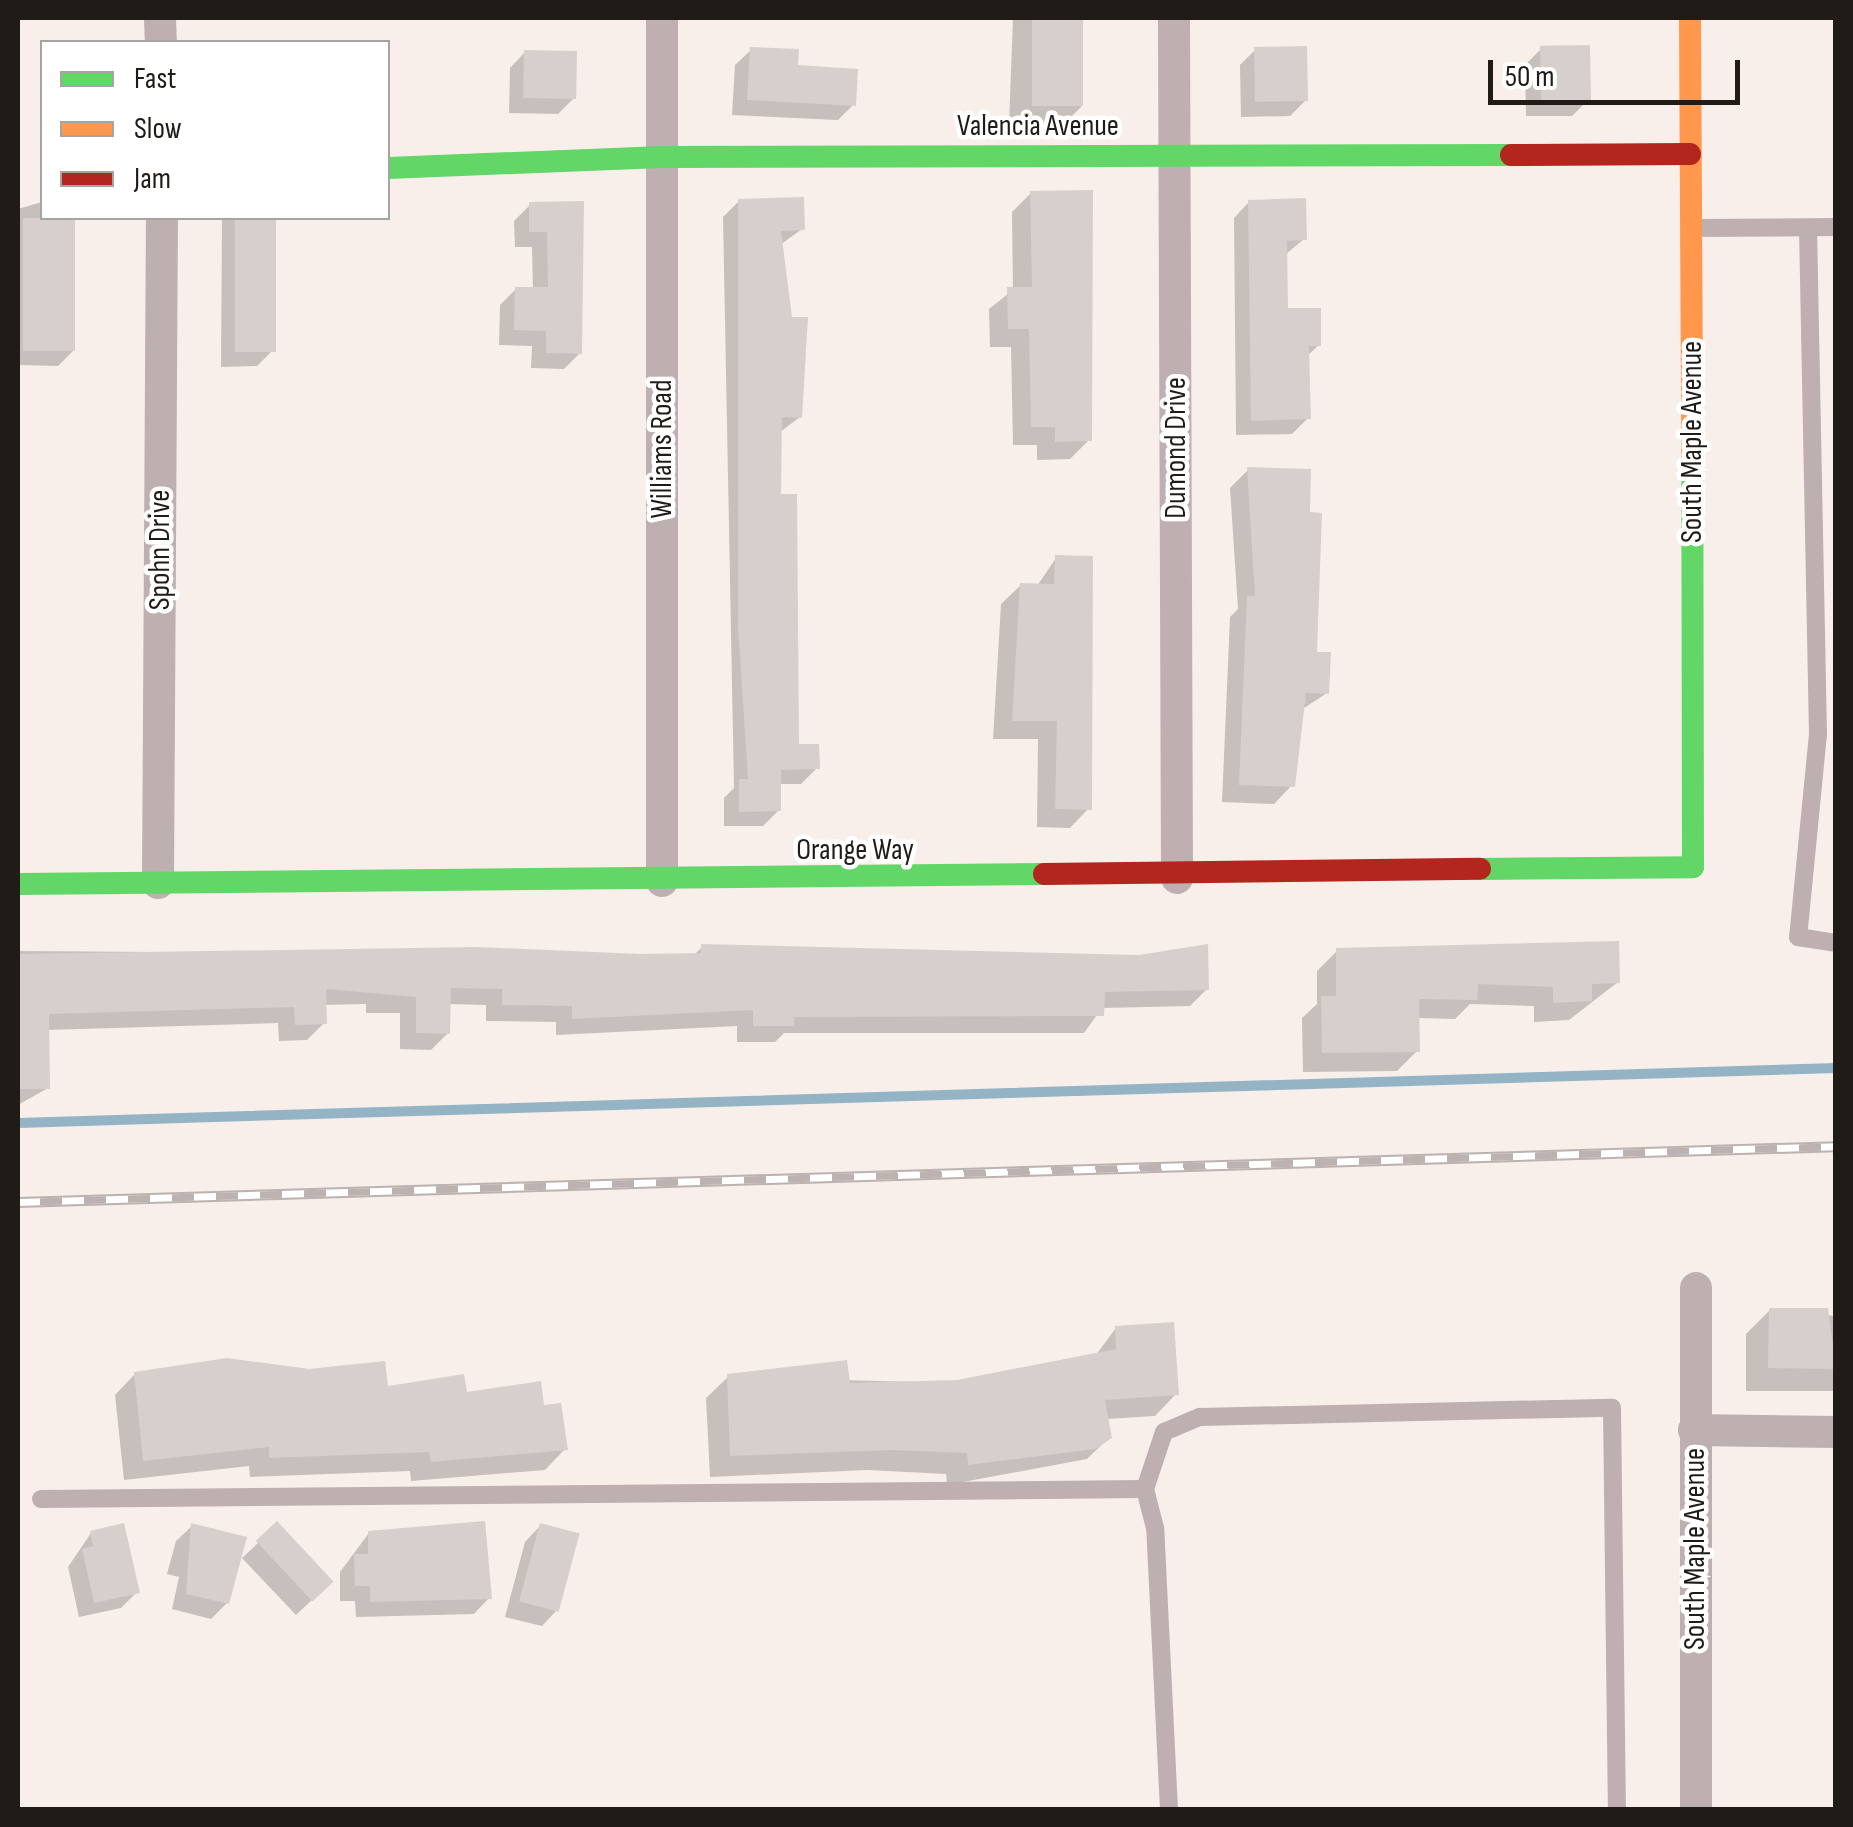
<!DOCTYPE html>
<style>
body{margin:0}
#map{position:relative;width:1853px;height:1827px;overflow:hidden;background:#f8efeb;font-family:"Sofia Sans Condensed",sans-serif}
div>[style]{position:absolute}
[style*='--x']{left:calc(var(--x)*1px);top:calc(var(--y)*1px);width:calc(var(--w)*1px);rotate:calc(var(--a)*1deg)}
.shadow>*{inset:0;background:#0003}
.stream>*{height:10px;margin:-5px;padding:0 5px;transform-origin:5px;border-radius:5px;background:#94b3c5}
.building>*{inset:0;background:#d6cfcb;transform-origin:0 0}
.lane>*{height:18px;margin:-9px;padding:0 9px;transform-origin:9px;border-radius:9px;background:#beafb0}
.street>*{height:32px;margin:-16px;padding:0 16px;transform-origin:16px;border-radius:16px;background:#beafb0}
.fast>*{height:22px;margin:-11px;padding:0 11px;transform-origin:11px;border-radius:11px;background:#63d668}
.slow>*{height:22px;margin:-11px;padding:0 11px;transform-origin:11px;border-radius:11px;background:#ff974d}
.jam>*{height:22px;margin:-11px;padding:0 11px;transform-origin:11px;border-radius:11px;background:#b3261e}
.rail>*{height:11px;margin-top:-5.5px;transform-origin:0;background:repeating-linear-gradient(90deg,#fff 0 22px,#bcb2b0 0 44px);box-sizing:border-box;border-block:2px solid #bcb2b0}
span{translate:-50% -50%;white-space:nowrap;text-align:center;line-height:1.15;-webkit-text-stroke:9px #fff;paint-order:stroke}
.street-label{font-size:30px;color:#211b18}
.frame{position:absolute;inset:0;border:20px solid #211b18;pointer-events:none}
.legend{position:absolute;left:40px;top:40px;width:350px;height:180px;box-sizing:border-box;background:#fff;border:2px solid #a6a4a3;margin:0;padding:12px 18px;list-style:none;font-size:30px;color:#211b18}
.legend li{display:flex;align-items:center;gap:20px;height:50px}
.legend b{width:50px;border:2px solid #a6a4a3}
.scale{position:absolute;left:1488px;top:60px;width:252px;height:45px;box-sizing:border-box;border:5px solid #211b18;border-top:0;padding-left:12px;font-size:30px;line-height:35px;white-space:nowrap;color:#211b18;-webkit-text-stroke:8px #fff;paint-order:stroke}
</style>
<div id="map">
<div class="shadow">
<div style="clip-path:polygon(1013px 18px,1082px 18px,1081px 107px,1062px 126px,1009px 124px)"></div>
<div style="clip-path:polygon(1541px 49px,1588px 100px,1572px 116px,1526px 116px,1525px 65px)"></div>
<div style="clip-path:polygon(751px 50px,795px 68px,853px 105px,838px 120px,732px 115px,735px 65px)"></div>
<div style="clip-path:polygon(1255px 50px,1306px 100px,1290px 116px,1241px 117px,1240px 65px)"></div>
<div style="clip-path:polygon(525px 52px,574px 98px,558px 114px,509px 113px,510px 68px)"></div>
<div style="clip-path:polygon(1031px 193px,1089px 440px,1070px 459px,1037px 460px,1037px 445px,1013px 445px,1011px 347px,990px 347px,989px 309px,1013px 290px,1012px 212px)"></div>
<div style="clip-path:polygon(739px 201px,802px 229px,780px 245px,800px 417px,780px 432px,778px 497px,797px 746px,817px 768px,801px 784px,779px 784px,779px 810px,763px 826px,724px 826px,724px 798px,734px 788px,723px 217px)"></div>
<div style="clip-path:polygon(42px 202px,42px 218px,72px 218px,73px 351px,58px 366px,18px 365px,18px 209px)"></div>
<div style="clip-path:polygon(1249px 202px,1304px 239px,1285px 255px,1286px 310px,1319px 345px,1307px 356px,1308px 418px,1292px 434px,1236px 435px,1234px 218px)"></div>
<div style="clip-path:polygon(581px 204px,580px 353px,564px 369px,531px 368px,532px 346px,499px 345px,500px 305px,516px 289px,533px 290px,532px 247px,515px 247px,514px 221px,530px 205px)"></div>
<div style="clip-path:polygon(222px 218px,273px 218px,272px 351px,257px 366px,221px 367px)"></div>
<div style="clip-path:polygon(1248px 470px,1327px 693px,1301px 710px,1292px 785px,1274px 804px,1222px 802px,1230px 617px,1238px 609px,1230px 488px)"></div>
<div style="clip-path:polygon(1056px 558px,1089px 808px,1070px 828px,1037px 827px,1038px 739px,993px 739px,1001px 604px,1021px 585px,1037px 586px)"></div>
<div style="clip-path:polygon(702px 947px,1207px 989px,1190px 1006px,1102px 1008px,1084px 1033px,784px 1033px,775px 1042px,737px 1042px,737px 1026px,556px 1035px,556px 1022px,486px 1021px,486px 1005px,448px 1004px,448px 1033px,431px 1050px,400px 1049px,400px 1013px,366px 1013px,366px 1004px,324px 1005px,324px 1023px,307px 1040px,279px 1041px,278px 1023px,47px 1030px,48px 1088px,18px 1105px,18px 951px,693px 956px)"></div>
<div style="clip-path:polygon(1337px 951px,1618px 982px,1569px 1020px,1534px 1022px,1534px 1006px,1470px 1004px,1455px 1019px,1417px 1018px,1417px 1051px,1397px 1071px,1303px 1072px,1302px 1018px,1317px 1004px,1317px 971px)"></div>
<div style="clip-path:polygon(1770px 1310px,1836px 1316px,1836px 1391px,1746px 1391px,1746px 1334px)"></div>
<div style="clip-path:polygon(1116px 1328px,1176px 1394px,1155px 1416px,1106px 1419px,1109px 1438px,1087px 1459px,947px 1485px,946px 1474px,868px 1470px,710px 1477px,706px 1398px,728px 1377px,957px 1383px,1095px 1356px)"></div>
<div style="clip-path:polygon(135px 1374px,542px 1408px,565px 1449px,545px 1470px,411px 1481px,410px 1471px,250px 1477px,249px 1466px,124px 1480px,115px 1395px)"></div>
<div style="clip-path:polygon(192px 1526px,227px 1603px,211px 1619px,172px 1609px,179px 1577px,167px 1574px,176px 1541px)"></div>
<div style="clip-path:polygon(540px 1526px,557px 1610px,542px 1626px,505px 1617px,525px 1542px)"></div>
<div style="clip-path:polygon(91px 1533px,137px 1592px,121px 1608px,79px 1617px,68px 1567px)"></div>
<div style="clip-path:polygon(369px 1533px,489px 1598px,474px 1614px,356px 1617px,355px 1601px,340px 1601px,340px 1572px)"></div>
<div style="clip-path:polygon(258px 1543px,331px 1582px,296px 1615px,242px 1558px)"></div>
</div>
<div class="stream">
<div style="--x:18;--y:1123;--w:1819;--a:-1.73"></div>
</div>
<div class="building">
<div style="left:1032px;top:18px;width:51px;height:88px"></div>
<div style="left:1590px;top:45px;width:56px;height:50px;rotate:89deg"></div>
<div style="left:1307px;top:46px;width:55px;height:53px;rotate:89deg"></div>
<div style="clip-path:polygon(750px 47px,799px 49px,798px 65px,858px 69px,856px 106px,747px 100px)"></div>
<div style="left:524px;top:50px;width:53px;height:48px;rotate:1deg"></div>
<div style="clip-path:polygon(1093px 190px,1092px 441px,1055px 442px,1055px 427px,1031px 427px,1029px 329px,1008px 329px,1007px 287px,1032px 287px,1030px 191px)"></div>
<div style="clip-path:polygon(804px 197px,805px 230px,781px 231px,792px 317px,808px 317px,802px 418px,782px 417px,781px 494px,797px 494px,799px 744px,819px 744px,820px 769px,781px 770px,781px 811px,739px 812px,739px 779px,748px 779px,738px 626px,738px 199px)"></div>
<div style="clip-path:polygon(1306px 198px,1307px 240px,1287px 241px,1288px 308px,1321px 308px,1321px 346px,1309px 346px,1311px 419px,1251px 421px,1248px 200px)"></div>
<div style="clip-path:polygon(584px 201px,582px 354px,546px 353px,546px 331px,514px 330px,515px 287px,548px 287px,547px 232px,529px 232px,529px 202px)"></div>
<div style="left:23px;top:218px;width:52px;height:133px"></div>
<div style="left:235px;top:218px;width:41px;height:134px"></div>
<div style="clip-path:polygon(1247px 467px,1311px 469px,1310px 512px,1322px 513px,1317px 652px,1331px 652px,1329px 694px,1306px 693px,1295px 787px,1239px 785px,1247px 596px,1255px 596px)"></div>
<div style="clip-path:polygon(1055px 555px,1093px 556px,1092px 810px,1055px 809px,1057px 721px,1012px 721px,1020px 583px,1054px 584px)"></div>
<div style="clip-path:polygon(1619px 941px,1620px 983px,1592px 984px,1592px 1001px,1553px 1003px,1553px 987px,1478px 984px,1477px 1000px,1419px 999px,1420px 1052px,1322px 1053px,1321px 996px,1336px 996px,1336px 948px)"></div>
<div style="clip-path:polygon(701px 944px,1139px 955px,1208px 944px,1209px 990px,1105px 992px,1104px 1016px,794px 1017px,794px 1026px,753px 1026px,753px 1010px,572px 1019px,572px 1006px,502px 1005px,502px 989px,451px 988px,450px 1034px,416px 1033px,416px 997px,326px 989px,327px 1024px,295px 1025px,294px 1007px,49px 1014px,50px 1089px,18px 1089px,18px 954px,476px 947px,640px 954px,701px 953px)"></div>
<div style="clip-path:polygon(1769px 1308px,1828px 1308px,1836px 1369px,1768px 1368px)"></div>
<div style="clip-path:polygon(1174px 1322px,1179px 1395px,1105px 1400px,1112px 1438px,1095px 1449px,968px 1465px,967px 1453px,891px 1450px,730px 1456px,727px 1374px,847px 1360px,850px 1383px,957px 1380px,1116px 1349px,1115px 1326px)"></div>
<div style="clip-path:polygon(227px 1358px,309px 1369px,385px 1361px,388px 1386px,464px 1374px,467px 1392px,541px 1381px,544px 1405px,561px 1403px,568px 1450px,431px 1462px,429px 1452px,269px 1458px,269px 1447px,143px 1461px,134px 1372px)"></div>
<div style="left:277px;top:1521px;width:83px;height:29px;rotate:47deg"></div>
<div style="clip-path:polygon(485px 1521px,492px 1599px,370px 1602px,370px 1586px,355px 1586px,354px 1554px,368px 1554px,368px 1531px)"></div>
<div style="clip-path:polygon(124px 1523px,140px 1593px,94px 1603px,82px 1549px,93px 1546px,90px 1531px)"></div>
<div style="clip-path:polygon(191px 1523px,247px 1537px,229px 1604px,186px 1594px)"></div>
<div style="left:540px;top:1523px;width:41px;height:81px;rotate:15deg"></div>
</div>
<div class="lane">
<div style="--x:1691;--y:228;--w:145;--a:-0.4"></div>
<div style="--x:1808;--y:228;--w:506;--a:88.87"></div>
<div style="--x:1818;--y:734;--w:204;--a:95.6"></div>
<div style="--x:1798;--y:937;--w:38;--a:9"></div>
<div style="--x:41;--y:1499;--w:1104;--a:-0.52"></div>
<div style="--x:1169;--y:1810;--w:282;--a:-92.8"></div>
<div style="--x:1155;--y:1528;--w:40;--a:-104.4"></div>
<div style="--x:1145;--y:1489;--w:60;--a:-71.6"></div>
<div style="--x:1164;--y:1432;--w:39;--a:-23"></div>
<div style="--x:1200;--y:1417;--w:412;--a:-1.3"></div>
<div style="--x:1612;--y:1408;--w:402;--a:89.3"></div>
</div>
<div class="street">
<div style="--x:160;--y:18;--w:24;--a:88"></div>
<div style="--x:662;--y:18;--w:863;--a:90"></div>
<div style="--x:1174;--y:18;--w:860;--a:89.8"></div>
<div style="--x:158;--y:883;--w:665;--a:-89.66"></div>
<div style="--x:1694;--y:1430;--w:142;--a:0.8"></div>
<div style="--x:1696;--y:1810;--w:522;--a:-90"></div>
</div>
<div class="fast">
<div style="--x:388;--y:168;--w:274;--a:-2.3"></div>
<div style="--x:662;--y:157;--w:849;--a:-0.13"></div>
<div style="--x:1480;--y:869;--w:213;--a:-0.5"></div>
<div style="--x:1693;--y:867;--w:397;--a:-90.1"></div>
<div style="--x:18;--y:884;--w:1026;--a:-0.56"></div>
</div>
<div class="slow">
<div style="--x:1690;--y:18;--w:452;--a:89.7"></div>
</div>
<div class="jam">
<div style="--x:1511;--y:155;--w:179;--a:-0.3"></div>
<div style="--x:1044;--y:874;--w:436;--a:-0.7"></div>
</div>
<div class="rail">
<div style="--x:18;--y:1202;--w:1819;--a:-1.76"></div>
</div>
<div class="street-label">
<span style="left:1038px;top:126px">Valencia Avenue</span>
<span style="left:1692px;top:442px;rotate:-90deg">South Maple Avenue</span>
<span style="left:1176px;top:448px;rotate:-90deg">Dumond Drive</span>
<span style="left:662px;top:449px;rotate:-90deg">Williams Road</span>
<span style="left:160px;top:550px;rotate:-90deg">Spohn Drive</span>
<span style="left:855px;top:850px">Orange Way</span>
<span style="left:1695px;top:1549px;rotate:-90deg">South Maple Avenue</span>
</div>
<div class="frame"></div>
<ul class="legend">
<li><b style="height:12px;background:#63d668"></b>Fast</li>
<li><b style="height:12px;background:#ff974d"></b>Slow</li>
<li><b style="height:12px;background:#b3261e"></b>Jam</li>
</ul>
<div class="scale">50 m</div>
</div>
